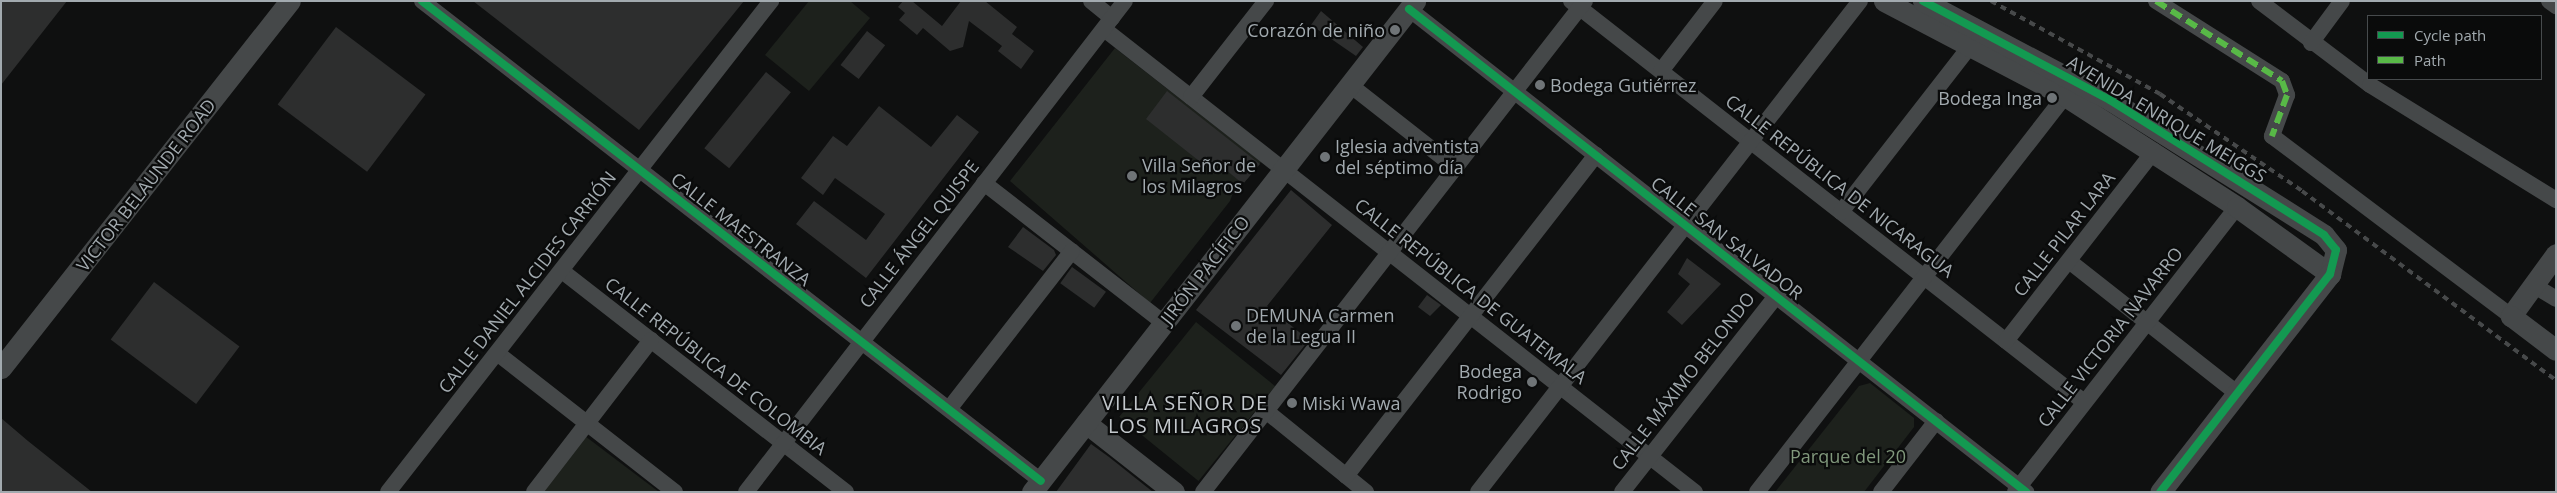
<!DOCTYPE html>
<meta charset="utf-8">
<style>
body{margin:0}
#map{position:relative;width:2557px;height:493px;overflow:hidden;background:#0f1010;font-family:"Open Sans",sans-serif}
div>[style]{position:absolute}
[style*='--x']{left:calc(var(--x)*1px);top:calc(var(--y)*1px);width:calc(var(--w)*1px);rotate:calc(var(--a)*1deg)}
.green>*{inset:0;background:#1d211c;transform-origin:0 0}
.building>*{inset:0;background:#2d2e2e;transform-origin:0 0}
.minor>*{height:16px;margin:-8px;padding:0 8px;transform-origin:8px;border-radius:8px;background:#454849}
.tertiary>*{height:21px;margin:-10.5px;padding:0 10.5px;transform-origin:10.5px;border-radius:10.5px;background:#454849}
.rail>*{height:4px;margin-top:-2px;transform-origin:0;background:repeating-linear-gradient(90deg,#47494a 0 6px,transparent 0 11px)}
.quiet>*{height:6px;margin-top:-3px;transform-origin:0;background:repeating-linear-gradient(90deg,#58b947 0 12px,transparent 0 18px)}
.cycleway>*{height:8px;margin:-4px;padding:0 4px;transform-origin:4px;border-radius:4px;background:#139951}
.dots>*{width:14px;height:14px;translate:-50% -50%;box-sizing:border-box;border:2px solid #0a0b0b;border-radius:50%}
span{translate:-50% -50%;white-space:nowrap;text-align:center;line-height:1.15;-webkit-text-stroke:4.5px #0a0b0b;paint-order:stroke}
.poi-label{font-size:18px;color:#a2aaaf}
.right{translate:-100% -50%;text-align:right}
.left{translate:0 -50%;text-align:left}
.street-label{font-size:18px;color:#a2aaaf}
.park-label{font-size:18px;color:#81987c}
.quarter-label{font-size:20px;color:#c3c8cc;letter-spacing:1px}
.frame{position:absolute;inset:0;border:2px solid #a2aaaf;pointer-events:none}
.legend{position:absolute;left:2367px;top:15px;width:175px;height:65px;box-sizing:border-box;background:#0a0b0b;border:1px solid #474b4d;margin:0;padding:6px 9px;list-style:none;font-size:15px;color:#a2aaaf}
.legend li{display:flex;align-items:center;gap:10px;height:25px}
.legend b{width:25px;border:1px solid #474b4d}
</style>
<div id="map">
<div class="green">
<div style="clip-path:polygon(809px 1px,850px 1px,870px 18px,809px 91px,765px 55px)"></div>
<div style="clip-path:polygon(1115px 48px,1261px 162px,1243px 184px,1236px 185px,1230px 201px,1150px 303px,1010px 181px)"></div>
<div style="left:1196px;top:322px;width:102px;height:122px;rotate:39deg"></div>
<div style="clip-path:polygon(1870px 383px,1914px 418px,1914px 427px,1864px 492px,1775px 492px,1859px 386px)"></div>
<div style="clip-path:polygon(585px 436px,659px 492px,543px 492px)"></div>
</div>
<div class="building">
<div style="clip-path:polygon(1px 1px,67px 1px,1px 85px)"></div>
<div style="clip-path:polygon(473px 1px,744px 1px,639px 130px)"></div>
<div style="clip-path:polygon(903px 1px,912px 1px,942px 26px,961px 1px,985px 1px,1017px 27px,1012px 34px,1034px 51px,1021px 69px,998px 51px,1002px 46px,969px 21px,963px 47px,950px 51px,923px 28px,917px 35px,899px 20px,905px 13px,898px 7px)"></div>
<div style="clip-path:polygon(1321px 11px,1363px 47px,1356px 56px,1311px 25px)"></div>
<div style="left:336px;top:27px;width:112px;height:97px;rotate:37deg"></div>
<div style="left:867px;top:31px;width:23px;height:43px;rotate:38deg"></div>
<div style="left:766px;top:72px;width:32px;height:98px;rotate:39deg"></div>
<div style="clip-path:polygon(1167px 91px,1260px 164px,1243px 184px,1214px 160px,1208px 168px,1146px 119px)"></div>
<div style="clip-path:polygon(879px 106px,931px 147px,957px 115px,979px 132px,866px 278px,796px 224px,814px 201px,866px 240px,885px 214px,835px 178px,823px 195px,801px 178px,833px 136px,847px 146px)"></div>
<div style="clip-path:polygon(1291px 190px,1332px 225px,1267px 306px,1309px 340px,1281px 375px,1196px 310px)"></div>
<div style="clip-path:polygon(1023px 227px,1054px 250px,1056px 255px,1043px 271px,1008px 247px)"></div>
<div style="clip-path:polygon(1687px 258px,1721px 284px,1682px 325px,1667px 312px,1690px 284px,1678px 274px)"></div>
<div style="left:1072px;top:267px;width:42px;height:20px;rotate:36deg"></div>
<div style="left:154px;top:282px;width:107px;height:72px;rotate:37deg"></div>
<div style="clip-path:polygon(1427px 295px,1441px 305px,1430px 316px,1418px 307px)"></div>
<div style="clip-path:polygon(1px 418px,28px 441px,92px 492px,1px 492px)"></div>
<div style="clip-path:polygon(1091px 444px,1109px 457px,1153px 492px,1056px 492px)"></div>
</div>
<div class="minor">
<div style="--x:422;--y:1;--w:783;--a:37.79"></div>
<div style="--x:1091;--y:1;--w:27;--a:39"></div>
<div style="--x:1571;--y:1;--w:651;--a:38.01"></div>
<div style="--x:2156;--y:1;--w:149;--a:32.4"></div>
<div style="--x:2282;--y:81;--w:15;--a:70"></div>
<div style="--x:2287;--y:95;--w:44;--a:110.1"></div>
<div style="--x:2272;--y:136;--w:299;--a:37"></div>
<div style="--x:2259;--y:1;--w:139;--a:37.1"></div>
<div style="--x:2370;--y:85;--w:219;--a:31.7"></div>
<div style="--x:2549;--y:1;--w:9;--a:36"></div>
<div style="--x:1409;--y:9;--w:784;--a:38.05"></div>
<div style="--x:1104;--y:29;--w:751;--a:38.08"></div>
<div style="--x:2311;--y:43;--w:52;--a:-53.6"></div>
<div style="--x:1661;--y:71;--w:88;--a:-52.4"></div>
<div style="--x:1350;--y:85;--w:135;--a:38.1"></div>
<div style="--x:1191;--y:97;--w:122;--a:-52"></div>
<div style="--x:984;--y:183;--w:228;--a:37.9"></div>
<div style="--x:1841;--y:212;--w:213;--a:-52.1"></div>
<div style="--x:2069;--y:261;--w:214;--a:38.2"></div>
<div style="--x:562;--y:271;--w:360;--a:37.9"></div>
<div style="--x:2533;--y:285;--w:27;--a:31"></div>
<div style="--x:2006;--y:341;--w:241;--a:-52.1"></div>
<div style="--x:497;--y:353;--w:226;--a:38"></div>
<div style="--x:949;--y:409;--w:200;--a:-52.1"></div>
<div style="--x:1266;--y:411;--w:129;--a:39"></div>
<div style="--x:1346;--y:476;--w:407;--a:-52.1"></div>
<div style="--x:388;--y:492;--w:623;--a:-52.04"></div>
<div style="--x:534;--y:492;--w:192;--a:-52.4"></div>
<div style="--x:746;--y:492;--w:620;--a:-52.34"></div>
<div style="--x:1203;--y:492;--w:622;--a:-52.12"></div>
<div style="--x:1478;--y:492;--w:622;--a:-52.12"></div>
<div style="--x:1622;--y:492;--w:249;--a:-51.8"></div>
<div style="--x:1757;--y:492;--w:502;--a:-52.13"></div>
<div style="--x:1881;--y:492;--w:90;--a:-52.2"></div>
<div style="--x:2015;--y:492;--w:361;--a:-52.1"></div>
</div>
<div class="tertiary">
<div style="--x:1884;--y:1;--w:204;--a:27.7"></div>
<div style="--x:2065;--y:96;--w:205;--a:32.8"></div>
<div style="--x:2237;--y:207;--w:115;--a:35.8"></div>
<div style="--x:1923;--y:1;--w:212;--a:27.9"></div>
<div style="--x:2110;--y:100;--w:253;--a:32.2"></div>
<div style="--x:2324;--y:235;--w:19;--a:51"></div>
<div style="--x:2336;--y:250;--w:25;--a:104"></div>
<div style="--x:2330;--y:274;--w:276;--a:127.9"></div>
<div style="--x:2556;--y:254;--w:77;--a:126"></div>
<div style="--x:2511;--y:316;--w:56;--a:37.1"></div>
<div style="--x:1;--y:368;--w:467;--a:-51.8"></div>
<div style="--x:1086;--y:423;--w:112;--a:38.1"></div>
<div style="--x:1032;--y:492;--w:623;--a:-52.04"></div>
</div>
<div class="rail">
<div style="--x:1991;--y:1;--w:193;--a:28.8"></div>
<div style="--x:2160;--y:94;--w:172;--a:34.3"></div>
<div style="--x:2302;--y:191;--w:317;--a:36.7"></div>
</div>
<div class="quiet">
<div style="--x:2156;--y:1;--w:149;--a:32.4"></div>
<div style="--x:2282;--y:81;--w:15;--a:70"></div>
<div style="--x:2287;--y:95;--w:44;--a:110.1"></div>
</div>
<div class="cycleway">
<div style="--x:422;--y:1;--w:783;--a:37.79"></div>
<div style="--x:1923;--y:1;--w:212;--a:27.9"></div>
<div style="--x:2110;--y:100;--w:253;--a:32.2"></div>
<div style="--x:2324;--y:235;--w:19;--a:51"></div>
<div style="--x:2336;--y:250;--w:25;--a:104"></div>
<div style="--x:2330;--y:274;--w:276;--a:127.9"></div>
<div style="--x:1409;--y:9;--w:784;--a:38.05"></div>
</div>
<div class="dots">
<div style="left:1395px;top:30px;background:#6f7477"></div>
<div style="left:1540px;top:85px;background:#6f7477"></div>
<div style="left:2052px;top:98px;background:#6f7477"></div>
<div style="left:1325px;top:157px;background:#6f7477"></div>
<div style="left:1132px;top:176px;background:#6f7477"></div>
<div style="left:1236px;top:326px;background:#6f7477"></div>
<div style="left:1532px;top:382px;background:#6f7477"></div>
<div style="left:1292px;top:403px;background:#6f7477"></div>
</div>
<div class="poi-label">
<span class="right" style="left:1385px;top:30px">Corazón de niño</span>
<span class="left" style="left:1550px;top:85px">Bodega Gutiérrez</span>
<span class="right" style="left:2042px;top:98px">Bodega Inga</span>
<span class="left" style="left:1335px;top:157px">Iglesia adventista<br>del séptimo día</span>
<span class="left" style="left:1142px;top:176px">Villa Señor de<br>los Milagros</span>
<span class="left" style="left:1246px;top:326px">DEMUNA Carmen<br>de la Legua II</span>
<span class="right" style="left:1522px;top:382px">Bodega<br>Rodrigo</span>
<span class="left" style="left:1302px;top:403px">Miski Wawa</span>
</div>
<div class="street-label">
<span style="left:2167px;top:119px;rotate:31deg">AVENIDA ENRIQUE MEIGGS</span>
<span style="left:146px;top:185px;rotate:-52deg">VICTOR BELAUNDE ROAD</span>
<span style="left:1840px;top:186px;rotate:38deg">CALLE REPÚBLICA DE NICARAGUA</span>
<span style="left:741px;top:229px;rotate:38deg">CALLE MAESTRANZA</span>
<span style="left:919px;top:234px;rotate:-52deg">CALLE ÁNGEL QUISPE</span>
<span style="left:2064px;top:234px;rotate:-52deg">CALLE PILAR LARA</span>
<span style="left:1727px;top:238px;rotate:38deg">CALLE SAN SALVADOR</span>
<span style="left:1205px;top:270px;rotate:-52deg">JIRÓN PACÍFICO</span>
<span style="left:527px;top:282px;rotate:-52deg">CALLE DANIEL ALCIDES CARRIÓN</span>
<span style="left:1471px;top:291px;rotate:38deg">CALLE REPÚBLICA DE GUATEMALA</span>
<span style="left:2110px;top:337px;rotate:-52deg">CALLE VICTORIA NAVARRO</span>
<span style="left:716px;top:366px;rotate:38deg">CALLE REPÚBLICA DE COLOMBIA</span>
<span style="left:1683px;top:381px;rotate:-52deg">CALLE MÁXIMO BELONDO</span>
</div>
<div class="park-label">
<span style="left:1848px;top:456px">Parque del 20</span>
</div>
<div class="quarter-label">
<span style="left:1185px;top:414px">VILLA SEÑOR DE<br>LOS MILAGROS</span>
</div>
<div class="frame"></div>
<ul class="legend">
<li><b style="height:6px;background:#139951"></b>Cycle path</li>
<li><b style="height:6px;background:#58b947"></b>Path</li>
</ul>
</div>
